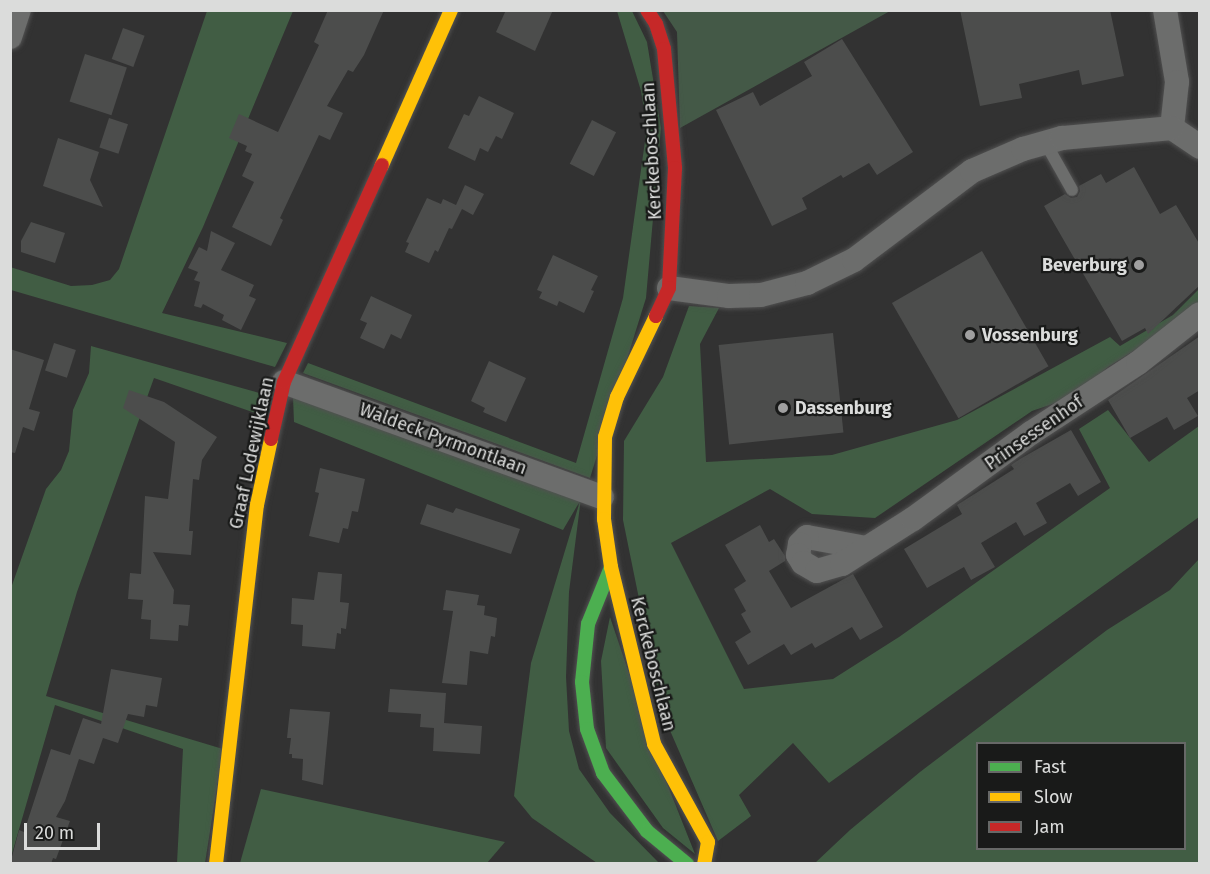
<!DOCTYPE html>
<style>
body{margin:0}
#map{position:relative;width:1210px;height:874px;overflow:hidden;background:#323232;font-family:"Fira Sans",sans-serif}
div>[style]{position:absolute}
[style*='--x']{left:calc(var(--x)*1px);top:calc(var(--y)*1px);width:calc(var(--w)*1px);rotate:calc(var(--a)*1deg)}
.green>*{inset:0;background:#445947}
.forest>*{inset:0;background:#415d44}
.building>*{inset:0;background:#4c4d4c;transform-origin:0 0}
.roads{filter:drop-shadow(0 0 2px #515151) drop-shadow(0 0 2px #515151)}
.lane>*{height:12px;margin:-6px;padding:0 6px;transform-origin:6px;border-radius:6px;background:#6c6d6c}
.street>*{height:24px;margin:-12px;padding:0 12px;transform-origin:12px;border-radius:12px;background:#6c6d6c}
.fast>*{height:14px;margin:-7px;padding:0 7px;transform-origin:7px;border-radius:7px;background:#4caf50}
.slow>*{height:14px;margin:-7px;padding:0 7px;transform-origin:7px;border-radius:7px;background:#ffc107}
.jam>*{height:14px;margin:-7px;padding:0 7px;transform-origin:7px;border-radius:7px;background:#c62828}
.dots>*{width:16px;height:16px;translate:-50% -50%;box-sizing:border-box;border:3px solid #191a19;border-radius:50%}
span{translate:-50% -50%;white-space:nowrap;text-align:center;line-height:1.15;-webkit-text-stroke:4.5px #191a19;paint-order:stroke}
.street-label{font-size:18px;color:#dbdcdb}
.poi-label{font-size:18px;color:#dbdcdb;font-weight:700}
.right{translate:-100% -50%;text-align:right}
.left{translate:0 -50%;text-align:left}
.frame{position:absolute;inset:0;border:12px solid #dbdcdb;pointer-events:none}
.legend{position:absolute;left:976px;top:742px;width:210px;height:108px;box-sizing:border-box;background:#191a19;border:2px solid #676867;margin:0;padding:8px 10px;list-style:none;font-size:18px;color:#dbdcdb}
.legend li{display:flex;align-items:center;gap:12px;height:30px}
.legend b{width:30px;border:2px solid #676867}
.scale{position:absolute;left:24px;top:823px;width:76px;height:27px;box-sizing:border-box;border:3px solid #dbdcdb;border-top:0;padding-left:8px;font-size:18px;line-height:21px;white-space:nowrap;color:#dbdcdb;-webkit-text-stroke:4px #191a19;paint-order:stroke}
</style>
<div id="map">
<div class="green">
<div style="clip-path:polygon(663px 11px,890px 11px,680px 128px,677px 32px)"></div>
</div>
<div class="forest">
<div style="clip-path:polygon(207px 11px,293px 11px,203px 227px,162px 313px,287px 343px,275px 367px,11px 290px,10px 267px,71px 286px,92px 285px,110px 280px,119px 269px)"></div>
<div style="clip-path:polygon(617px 11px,632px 11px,647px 42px,661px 128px,646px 298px,590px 478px,303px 373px,308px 363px,576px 463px,623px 298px,647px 127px,641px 91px)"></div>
<div style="clip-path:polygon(1199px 289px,1199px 302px,1165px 331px,1108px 367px,1070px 398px,1032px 411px,875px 518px,812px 514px,770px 489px,671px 543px,744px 689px,833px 679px,899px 637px,1110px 488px,1079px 429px,1108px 410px,1149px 462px,1199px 426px,1199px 517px,829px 783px,793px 743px,739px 795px,751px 816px,718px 841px,662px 712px,623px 520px,624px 441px,663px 377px,689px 306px,719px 308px,700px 344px,706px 462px,832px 455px,957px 420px,1110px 337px,1120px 346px,1173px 315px)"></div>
<div style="clip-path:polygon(91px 346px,263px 394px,258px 414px,154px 378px,77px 592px,46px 696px,223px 749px,205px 863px,177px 863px,183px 749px,55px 705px,11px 857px,11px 588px,46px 489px,61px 470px,69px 451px,73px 410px,89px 373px)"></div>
<div style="clip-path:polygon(293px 397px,581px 498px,569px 592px,566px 677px,569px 731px,579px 769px,610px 813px,659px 863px,597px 863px,532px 818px,514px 796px,531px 663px,580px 501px,563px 530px,294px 422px)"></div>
<div style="clip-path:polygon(evenodd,1199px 559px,1199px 863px,815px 863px,850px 830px,920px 772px,1107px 630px,1170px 590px,1199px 559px,978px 744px,1184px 744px,1184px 848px,978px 848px,978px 744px)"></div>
<div style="clip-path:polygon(610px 617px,662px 771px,695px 854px,663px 828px,606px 748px,601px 661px)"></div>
<div style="clip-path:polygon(261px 789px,505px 842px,487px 863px,240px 863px)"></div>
</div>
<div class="building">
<div style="clip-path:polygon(328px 10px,384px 10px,364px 55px,353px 72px,348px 70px,327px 106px,343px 113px,330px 140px,319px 135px,280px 218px,283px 220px,271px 246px,232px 227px,254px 182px,242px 176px,252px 154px,245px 151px,247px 146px,229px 138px,239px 114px,278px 132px,319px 45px,314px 42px)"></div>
<div style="clip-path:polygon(506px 10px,553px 10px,535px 51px,496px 32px)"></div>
<div style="clip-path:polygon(960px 10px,1110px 10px,1124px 76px,1082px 85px,1079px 70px,1019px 84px,1022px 98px,980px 106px)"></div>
<div style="left:123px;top:28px;width:23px;height:33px;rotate:20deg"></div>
<div style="clip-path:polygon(842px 39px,913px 152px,877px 175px,869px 163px,843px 178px,841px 175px,802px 198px,807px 209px,772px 226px,716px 110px,753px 92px,760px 106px,812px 76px,804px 62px)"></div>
<div style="left:85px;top:54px;width:44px;height:50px;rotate:18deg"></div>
<div style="clip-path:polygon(479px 96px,514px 113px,502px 139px,496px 136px,488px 152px,480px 148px,475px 161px,448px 148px,464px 114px,469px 116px)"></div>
<div style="left:109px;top:118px;width:20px;height:31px;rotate:18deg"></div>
<div style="left:592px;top:120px;width:27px;height:49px;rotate:27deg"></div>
<div style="clip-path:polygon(58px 138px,99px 152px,90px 180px,103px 207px,43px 186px)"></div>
<div style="clip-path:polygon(1134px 167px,1160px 214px,1176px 205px,1200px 245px,1200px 285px,1148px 334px,1145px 328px,1122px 341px,1044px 206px,1065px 194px,1071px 198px,1077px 197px,1080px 191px,1079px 186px,1101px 174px,1106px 183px)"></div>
<div style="clip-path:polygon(465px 185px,484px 194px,473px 215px,462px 209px,452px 229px,449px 228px,438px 252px,435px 250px,429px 263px,405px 252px,409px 243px,406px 242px,427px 198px,441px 204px,443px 199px,456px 205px)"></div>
<div style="clip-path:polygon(31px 222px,65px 233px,55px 263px,21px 252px,21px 241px)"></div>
<div style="clip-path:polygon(211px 231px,235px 243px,221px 270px,254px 285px,249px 296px,256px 299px,241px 330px,222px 320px,224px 315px,203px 304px,201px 308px,194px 306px,200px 282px,194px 280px,198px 272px,188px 268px,199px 247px,207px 251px)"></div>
<div style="left:982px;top:251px;width:133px;height:104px;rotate:60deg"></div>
<div style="clip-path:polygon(553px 255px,598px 276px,591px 290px,594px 291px,584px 313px,559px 301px,557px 306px,539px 298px,542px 292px,537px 290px)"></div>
<div style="clip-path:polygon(371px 296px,412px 315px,401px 339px,391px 334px,384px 349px,360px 338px,367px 323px,360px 320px)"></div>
<div style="left:833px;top:333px;width:100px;height:115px;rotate:84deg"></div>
<div style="clip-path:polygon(1200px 336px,1200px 390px,1187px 398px,1198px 416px,1174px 430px,1167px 417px,1130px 438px,1108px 400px)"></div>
<div style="left:54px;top:343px;width:23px;height:29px;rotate:18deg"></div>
<div style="clip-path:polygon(10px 349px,44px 360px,29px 409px,40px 412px,34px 431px,23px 427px,15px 453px,10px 452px)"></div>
<div style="clip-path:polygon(489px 361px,526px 378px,506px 422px,483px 412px,485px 408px,471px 401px)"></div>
<div style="clip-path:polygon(129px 390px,164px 402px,217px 437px,202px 460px,199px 480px,193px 479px,189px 531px,193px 531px,191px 555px,153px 552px,174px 590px,173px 604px,190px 605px,188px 626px,179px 625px,178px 641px,150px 639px,151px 620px,141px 619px,143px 600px,128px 599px,130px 573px,141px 574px,145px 496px,168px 499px,175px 442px,123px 408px)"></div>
<div style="clip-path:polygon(1071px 430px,1101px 482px,1078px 496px,1070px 483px,1036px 503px,1047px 523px,1024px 536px,1016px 522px,981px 543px,995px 567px,971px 580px,964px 567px,927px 588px,904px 549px,962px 514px,957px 505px,1014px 469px,1011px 465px,1020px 459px)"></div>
<div style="clip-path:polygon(320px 468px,365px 479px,358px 512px,352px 511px,348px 529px,343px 528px,339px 543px,309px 536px,319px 493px,315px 492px)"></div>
<div style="clip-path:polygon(427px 504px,453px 513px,456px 508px,520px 529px,511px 554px,420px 524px)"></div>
<div style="clip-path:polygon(760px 525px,769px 542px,774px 539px,785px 556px,785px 561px,769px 571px,791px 608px,853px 574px,883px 627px,860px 640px,852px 627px,815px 648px,812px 643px,791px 655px,784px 644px,748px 665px,735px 642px,751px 632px,741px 614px,746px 611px,734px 589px,746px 581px,725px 545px)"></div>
<div style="clip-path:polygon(318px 572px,342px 574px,340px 602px,349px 603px,346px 629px,341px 628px,341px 634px,337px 633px,335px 649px,302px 646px,303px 625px,291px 624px,292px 598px,314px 600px)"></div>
<div style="clip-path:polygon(446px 590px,479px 595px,477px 605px,485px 606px,484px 615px,497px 618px,495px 637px,491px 636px,488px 654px,470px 651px,467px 685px,442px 683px,453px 611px,443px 610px)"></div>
<div style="clip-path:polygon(111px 669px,162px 678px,157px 707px,146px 705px,144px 717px,128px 714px,118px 743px,103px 738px,94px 764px,79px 759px,65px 801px,56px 817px,70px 821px,56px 859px,53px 858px,51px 864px,10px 864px,19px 830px,24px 832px,51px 749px,70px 755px,83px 718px,101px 724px)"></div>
<div style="clip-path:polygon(390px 689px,446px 693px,444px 723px,482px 726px,480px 754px,433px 751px,434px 728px,420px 727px,421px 714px,388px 712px)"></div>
<div style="clip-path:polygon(290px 709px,330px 712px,323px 785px,302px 780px,303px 759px,292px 758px,292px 754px,289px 754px,291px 738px,287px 738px)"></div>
</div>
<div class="roads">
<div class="lane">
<div style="--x:1045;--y:142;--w:55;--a:60.6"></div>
</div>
<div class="street">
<div style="--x:1165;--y:10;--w:73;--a:80.5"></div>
<div style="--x:1177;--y:82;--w:46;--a:96.2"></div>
<div style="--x:1172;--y:128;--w:34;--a:34"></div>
<div style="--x:10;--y:37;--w:28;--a:-72"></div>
<div style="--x:669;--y:288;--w:61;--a:7.6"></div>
<div style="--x:729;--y:296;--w:32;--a:-2"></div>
<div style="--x:761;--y:295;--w:48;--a:-14.6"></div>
<div style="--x:807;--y:283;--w:52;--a:-26.1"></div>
<div style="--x:854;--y:260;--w:148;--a:-37"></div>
<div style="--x:972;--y:171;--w:56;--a:-23.3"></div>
<div style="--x:1023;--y:149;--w:41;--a:-15.8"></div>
<div style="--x:1062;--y:138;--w:110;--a:-5.2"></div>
<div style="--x:284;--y:382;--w:338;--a:19.9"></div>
<div style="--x:866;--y:548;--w:60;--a:-169.4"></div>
<div style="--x:807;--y:537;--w:10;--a:135"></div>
<div style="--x:800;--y:544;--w:11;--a:100"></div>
<div style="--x:798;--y:555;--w:9;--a:58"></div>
<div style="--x:803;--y:563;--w:16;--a:30"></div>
<div style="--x:817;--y:571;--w:26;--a:-16"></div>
<div style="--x:842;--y:564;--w:84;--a:-32.4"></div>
<div style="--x:913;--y:519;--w:146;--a:-36.1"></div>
<div style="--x:1031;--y:433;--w:128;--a:-33.2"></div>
<div style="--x:1138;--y:363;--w:79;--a:-38.3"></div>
</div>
<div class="fast">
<div style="--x:611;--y:567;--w:61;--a:112"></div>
<div style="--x:588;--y:624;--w:58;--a:95.9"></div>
<div style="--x:582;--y:682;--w:47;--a:83.9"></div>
<div style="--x:587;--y:729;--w:47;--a:70"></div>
<div style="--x:603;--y:773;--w:73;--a:52.8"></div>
<div style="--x:647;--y:831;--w:52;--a:39.5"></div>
</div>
<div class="slow">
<div style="--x:382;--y:165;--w:170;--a:-66"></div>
<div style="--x:656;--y:316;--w:90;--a:115.7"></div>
<div style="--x:617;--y:397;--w:42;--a:106.7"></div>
<div style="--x:605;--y:437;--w:82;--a:90.7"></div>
<div style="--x:604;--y:519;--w:49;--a:81.7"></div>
<div style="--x:611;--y:567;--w:182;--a:76.3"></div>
<div style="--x:654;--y:744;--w:112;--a:61.1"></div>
<div style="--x:708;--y:842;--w:22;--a:100"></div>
<div style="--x:216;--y:864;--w:361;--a:-83.5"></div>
<div style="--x:257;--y:505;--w:67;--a:-78"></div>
</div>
<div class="jam">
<div style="--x:647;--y:10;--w:17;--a:57"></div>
<div style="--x:656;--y:24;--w:26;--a:72"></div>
<div style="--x:664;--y:49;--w:120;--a:84.7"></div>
<div style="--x:675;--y:168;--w:120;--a:92.9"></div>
<div style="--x:669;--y:288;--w:31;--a:115"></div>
<div style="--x:271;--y:439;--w:58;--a:-77.2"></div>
<div style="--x:284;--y:382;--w:238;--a:-65.7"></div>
</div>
</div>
<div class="dots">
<div style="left:1139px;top:265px;background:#a0a0a0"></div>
<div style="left:970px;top:335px;background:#a0a0a0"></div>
<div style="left:783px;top:408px;background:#a0a0a0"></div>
</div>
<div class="street-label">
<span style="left:652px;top:151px;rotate:-93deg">Kerckeboschlaan</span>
<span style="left:1034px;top:433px;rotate:-35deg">Prinsessenhof</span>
<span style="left:443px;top:439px;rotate:20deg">Waldeck Pyrmontlaan</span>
<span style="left:252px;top:453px;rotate:-78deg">Graaf Lodewijklaan</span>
<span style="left:653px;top:664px;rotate:76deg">Kerckeboschlaan</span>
</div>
<div class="poi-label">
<span class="right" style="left:1127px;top:265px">Beverburg</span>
<span class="left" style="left:982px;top:335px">Vossenburg</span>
<span class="left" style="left:795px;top:408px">Dassenburg</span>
</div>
<div class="frame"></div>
<ul class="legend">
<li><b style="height:8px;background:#4caf50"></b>Fast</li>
<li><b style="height:8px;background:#ffc107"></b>Slow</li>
<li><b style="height:8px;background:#c62828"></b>Jam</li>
</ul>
<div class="scale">20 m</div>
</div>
